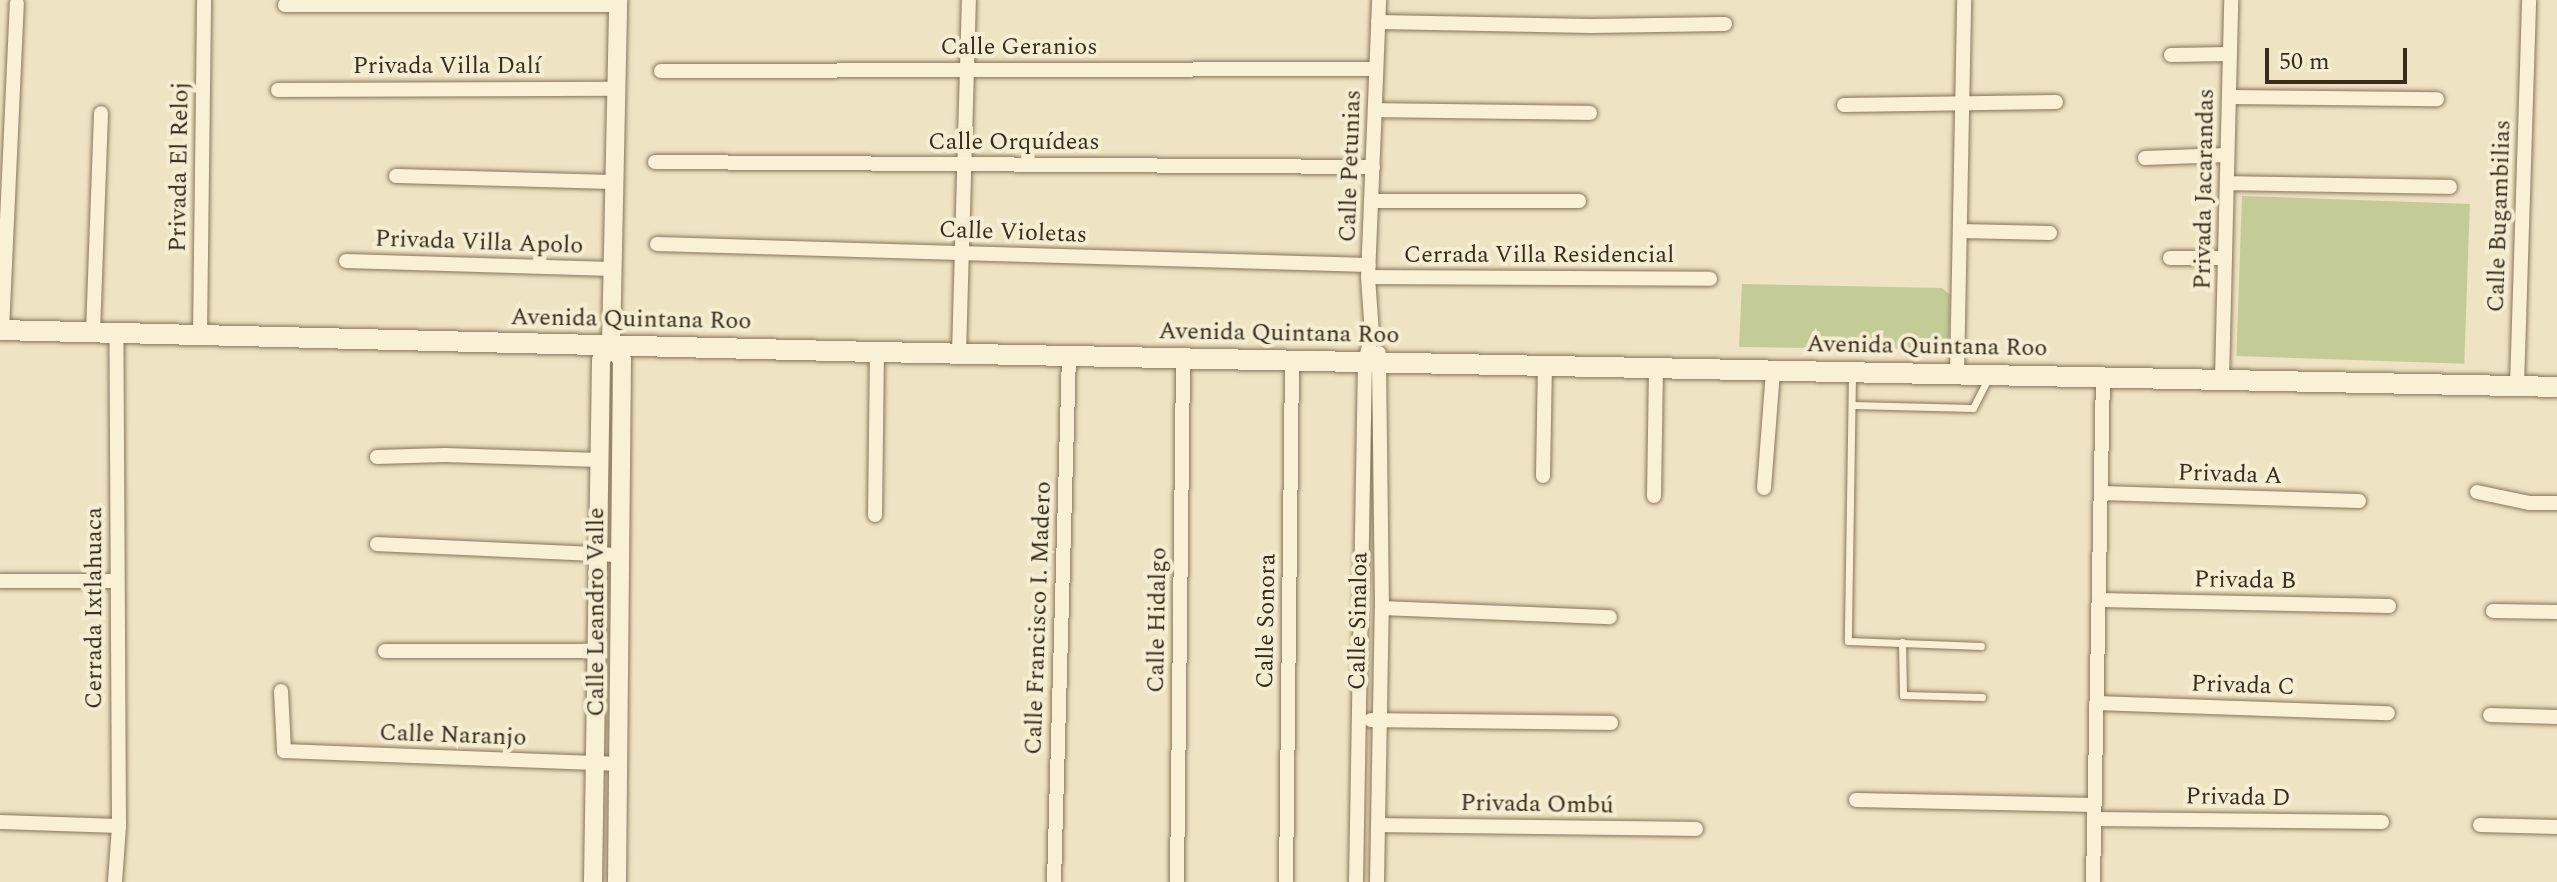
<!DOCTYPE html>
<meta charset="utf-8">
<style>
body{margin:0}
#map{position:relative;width:2557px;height:882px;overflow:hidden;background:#eee3c3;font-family:Spectral,serif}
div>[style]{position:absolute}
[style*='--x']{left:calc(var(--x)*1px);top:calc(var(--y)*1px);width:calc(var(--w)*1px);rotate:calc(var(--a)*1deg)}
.green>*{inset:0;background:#c3cc97;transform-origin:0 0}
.roads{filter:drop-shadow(0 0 2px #88755a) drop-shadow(0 0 2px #88755a)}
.service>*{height:7px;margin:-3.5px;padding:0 3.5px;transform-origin:3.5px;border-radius:3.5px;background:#f9f0d6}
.minor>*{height:14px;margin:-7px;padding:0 7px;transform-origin:7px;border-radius:7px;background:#f9f0d6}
.tertiary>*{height:18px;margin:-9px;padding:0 9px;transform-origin:9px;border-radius:9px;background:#f9f0d6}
.secondary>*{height:20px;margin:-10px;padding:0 10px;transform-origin:10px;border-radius:10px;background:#f9f0d6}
span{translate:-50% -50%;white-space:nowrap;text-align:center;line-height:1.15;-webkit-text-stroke:8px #f5edd2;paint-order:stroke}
.street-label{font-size:24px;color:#382c1e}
.scale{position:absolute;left:2265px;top:48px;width:142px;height:36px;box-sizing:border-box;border:4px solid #382c1e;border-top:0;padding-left:10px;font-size:24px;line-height:28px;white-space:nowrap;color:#382c1e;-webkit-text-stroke:6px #f5edd2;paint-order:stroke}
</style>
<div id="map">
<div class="green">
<div style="left:2242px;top:196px;width:228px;height:160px;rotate:2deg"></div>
<div style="clip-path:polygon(1742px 284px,1942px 288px,1950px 295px,1948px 350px,1739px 347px)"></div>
</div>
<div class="roads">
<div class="service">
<div style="--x:1852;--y:374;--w:267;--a:90.9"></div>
<div style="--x:1848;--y:641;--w:133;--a:2.2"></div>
<div style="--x:1852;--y:405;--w:121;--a:1.4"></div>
<div style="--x:1973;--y:408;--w:31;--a:-63"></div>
<div style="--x:1902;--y:642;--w:53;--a:88.9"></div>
<div style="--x:1903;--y:695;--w:79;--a:1.5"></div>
</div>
<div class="minor">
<div style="--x:285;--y:5;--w:333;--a:0"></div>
<div style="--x:1378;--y:22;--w:213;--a:1.1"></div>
<div style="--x:1591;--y:26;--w:134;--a:-0.9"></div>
<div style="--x:2171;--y:55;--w:59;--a:-1"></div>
<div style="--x:661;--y:71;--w:715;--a:-0.16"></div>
<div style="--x:278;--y:90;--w:338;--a:-0.2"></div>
<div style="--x:2229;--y:97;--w:208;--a:0.6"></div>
<div style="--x:1844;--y:105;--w:212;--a:-0.8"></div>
<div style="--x:1375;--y:110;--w:215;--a:0.8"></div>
<div style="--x:2145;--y:158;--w:82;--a:-2.1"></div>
<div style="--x:655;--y:162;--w:718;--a:0.4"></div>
<div style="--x:396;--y:176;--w:218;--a:1.6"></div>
<div style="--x:2227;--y:183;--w:223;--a:1"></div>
<div style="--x:1371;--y:201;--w:208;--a:0"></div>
<div style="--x:1960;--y:231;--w:90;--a:1.3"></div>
<div style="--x:657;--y:244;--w:712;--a:1.69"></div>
<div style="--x:2170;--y:258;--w:55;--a:0"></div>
<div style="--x:346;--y:261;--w:266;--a:1.7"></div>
<div style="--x:1368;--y:277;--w:342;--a:0.3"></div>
<div style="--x:2;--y:330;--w:327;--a:-87.4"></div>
<div style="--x:93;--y:332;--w:219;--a:-87.9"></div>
<div style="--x:200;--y:335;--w:335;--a:-89.3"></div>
<div style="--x:959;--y:354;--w:354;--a:-88.4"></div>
<div style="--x:1957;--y:374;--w:374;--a:-88.9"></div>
<div style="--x:2222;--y:379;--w:379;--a:-88.6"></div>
<div style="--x:2517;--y:386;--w:386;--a:-88.2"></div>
<div style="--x:377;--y:457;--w:68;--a:-1.7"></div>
<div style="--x:445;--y:455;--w:154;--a:1.9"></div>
<div style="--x:1543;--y:476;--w:110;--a:-89"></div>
<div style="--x:1764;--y:488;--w:118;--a:-85.6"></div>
<div style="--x:2477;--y:492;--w:53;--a:11.9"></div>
<div style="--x:2529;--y:503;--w:28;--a:0"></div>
<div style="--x:2101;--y:493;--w:258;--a:1.8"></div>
<div style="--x:1654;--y:496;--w:128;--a:-89.1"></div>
<div style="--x:875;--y:515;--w:163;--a:-89.3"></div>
<div style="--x:377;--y:544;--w:244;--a:2.6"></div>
<div style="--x:0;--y:581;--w:117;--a:0"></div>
<div style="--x:2099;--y:600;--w:290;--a:1.2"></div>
<div style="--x:1382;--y:608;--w:228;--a:2.3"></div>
<div style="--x:2493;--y:611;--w:64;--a:0.9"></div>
<div style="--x:385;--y:651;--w:212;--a:0"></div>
<div style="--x:281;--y:691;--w:60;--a:87.1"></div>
<div style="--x:284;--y:751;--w:336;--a:2.2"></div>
<div style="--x:2096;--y:703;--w:292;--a:2"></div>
<div style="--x:2490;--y:715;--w:67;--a:1.7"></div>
<div style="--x:1371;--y:720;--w:240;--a:0.7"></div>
<div style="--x:1856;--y:800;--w:238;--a:1.2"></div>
<div style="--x:2094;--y:819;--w:288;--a:0.6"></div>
<div style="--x:0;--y:822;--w:119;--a:1.9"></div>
<div style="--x:1378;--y:825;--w:318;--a:0.7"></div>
<div style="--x:2480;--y:825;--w:77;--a:1.5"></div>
<div style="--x:115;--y:882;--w:56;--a:-85.9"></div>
<div style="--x:119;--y:826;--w:493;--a:-90.3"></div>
<div style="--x:1054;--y:882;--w:526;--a:-88.37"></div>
<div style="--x:1177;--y:882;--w:524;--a:-89.34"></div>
<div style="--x:1286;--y:882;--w:522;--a:-89.34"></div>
<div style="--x:1356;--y:882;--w:520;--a:-89.01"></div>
<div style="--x:1365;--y:362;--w:29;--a:-76"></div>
<div style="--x:1372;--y:334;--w:57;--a:-94"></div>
<div style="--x:1368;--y:277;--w:277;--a:-87.7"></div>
<div style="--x:1377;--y:882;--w:274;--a:-89"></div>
<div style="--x:1382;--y:608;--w:255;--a:-90.7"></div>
<div style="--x:2093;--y:882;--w:505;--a:-88.87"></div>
</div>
<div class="tertiary">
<div style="--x:611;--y:345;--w:19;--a:54"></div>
<div style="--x:622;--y:360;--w:522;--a:90.55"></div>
<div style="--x:593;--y:882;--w:522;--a:-89.12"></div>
<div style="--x:601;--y:360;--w:18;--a:-56"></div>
<div style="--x:611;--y:345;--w:345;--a:-88.8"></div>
</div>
<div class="secondary">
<div style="--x:0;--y:330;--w:877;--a:1.44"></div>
<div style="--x:877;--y:352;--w:1680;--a:1.19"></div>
</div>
</div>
<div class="street-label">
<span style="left:1019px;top:48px">Calle Geranios</span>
<span style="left:447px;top:67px">Privada Villa Dalí</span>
<span style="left:1014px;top:143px">Calle Orquídeas</span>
<span style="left:1351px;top:166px;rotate:-88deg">Calle Petunias</span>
<span style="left:180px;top:167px;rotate:-89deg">Privada El Reloj</span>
<span style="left:2205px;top:189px;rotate:-89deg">Privada Jacarandas</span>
<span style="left:2500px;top:216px;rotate:-88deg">Calle Bugambilias</span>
<span style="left:1013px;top:233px;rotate:2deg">Calle Violetas</span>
<span style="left:479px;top:243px;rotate:2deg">Privada Villa Apolo</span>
<span style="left:1539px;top:256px">Cerrada Villa Residencial</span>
<span style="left:631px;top:320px;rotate:1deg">Avenida Quintana Roo</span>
<span style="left:1279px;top:334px;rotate:1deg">Avenida Quintana Roo</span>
<span style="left:1927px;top:347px;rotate:1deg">Avenida Quintana Roo</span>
<span style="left:2230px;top:475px;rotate:2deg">Privada A</span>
<span style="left:2245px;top:581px;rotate:1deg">Privada B</span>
<span style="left:95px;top:608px;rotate:-90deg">Cerrada Ixtlahuaca</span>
<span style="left:597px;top:612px;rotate:-90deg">Calle Leandro Valle</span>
<span style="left:1039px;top:618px;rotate:-88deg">Calle Francisco I. Madero</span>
<span style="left:1158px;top:620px;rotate:-89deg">Calle Hidalgo</span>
<span style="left:1267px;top:621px;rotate:-89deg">Calle Sonora</span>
<span style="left:1359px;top:621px;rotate:-89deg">Calle Sinaloa</span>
<span style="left:2243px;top:686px;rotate:2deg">Privada C</span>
<span style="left:453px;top:736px;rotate:2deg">Calle Naranjo</span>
<span style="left:2238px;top:798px;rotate:1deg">Privada D</span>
<span style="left:1537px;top:805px;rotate:1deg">Privada Ombú</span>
</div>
<div class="scale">50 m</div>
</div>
